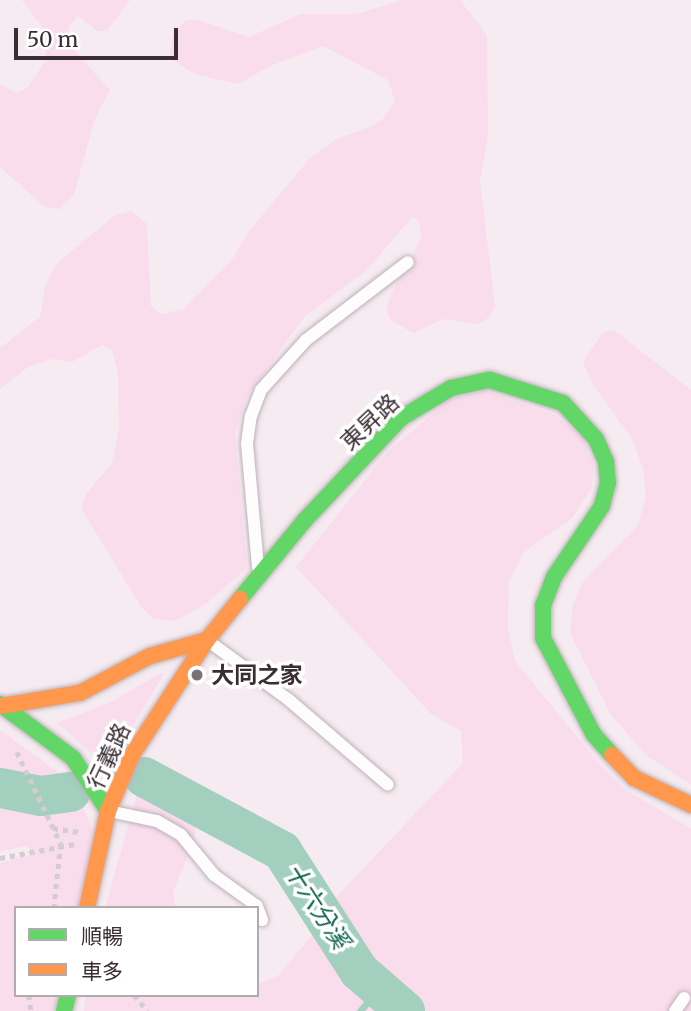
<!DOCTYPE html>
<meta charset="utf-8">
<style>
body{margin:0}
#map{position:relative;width:691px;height:1011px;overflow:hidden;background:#f6ebf1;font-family:Merriweather,"Noto Sans TC",serif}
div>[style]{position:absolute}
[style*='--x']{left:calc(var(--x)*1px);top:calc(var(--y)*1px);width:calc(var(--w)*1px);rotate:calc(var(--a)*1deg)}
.green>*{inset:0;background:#f9dded}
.stream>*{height:7px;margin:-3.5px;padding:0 3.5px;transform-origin:3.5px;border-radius:3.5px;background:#a3cfbf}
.river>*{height:40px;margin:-20px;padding:0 20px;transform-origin:20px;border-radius:20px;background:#a3cfbf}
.path>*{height:4.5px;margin-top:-2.25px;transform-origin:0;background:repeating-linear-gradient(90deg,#d3cdd0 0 5px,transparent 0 10px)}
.roads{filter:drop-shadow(0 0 2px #bdb2b8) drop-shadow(0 0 2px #bdb2b8)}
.lane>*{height:12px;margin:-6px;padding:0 6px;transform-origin:6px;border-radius:6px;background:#fefcfd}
.fast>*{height:16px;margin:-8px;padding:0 8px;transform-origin:8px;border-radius:8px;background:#63d668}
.slow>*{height:16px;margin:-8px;padding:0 8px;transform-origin:8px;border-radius:8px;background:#ff974d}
.dots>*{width:19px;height:19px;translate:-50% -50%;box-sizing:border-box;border:4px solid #fff;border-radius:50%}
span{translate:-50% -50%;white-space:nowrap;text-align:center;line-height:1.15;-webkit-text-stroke:7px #fff;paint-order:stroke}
.street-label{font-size:23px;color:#3a2d34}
.poi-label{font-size:23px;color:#3a2d34;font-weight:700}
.left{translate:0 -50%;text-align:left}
.water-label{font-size:24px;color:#096249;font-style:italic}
.legend{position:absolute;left:14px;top:906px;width:245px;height:91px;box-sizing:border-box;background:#fff;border:2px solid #b0abae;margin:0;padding:9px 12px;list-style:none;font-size:21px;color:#3a2d34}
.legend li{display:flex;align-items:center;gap:14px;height:35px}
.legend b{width:35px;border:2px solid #b0abae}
.scale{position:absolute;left:14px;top:28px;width:164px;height:32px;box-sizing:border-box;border:4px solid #3a2d34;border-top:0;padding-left:9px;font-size:21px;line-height:24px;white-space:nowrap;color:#3a2d34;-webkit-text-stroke:5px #fff;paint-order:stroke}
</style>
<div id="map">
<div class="green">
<div style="clip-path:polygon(22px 0,130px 0,107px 31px,97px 31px,78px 16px,68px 28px,74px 50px,110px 90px,94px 121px,74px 195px,60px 209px,45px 207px,0 167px,0 84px,16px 93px,27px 88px,46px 60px,45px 31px)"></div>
<div style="clip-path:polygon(403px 0,460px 0,487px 35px,488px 136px,480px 181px,495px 306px,490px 317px,478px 324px,444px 319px,413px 333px,391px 320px,386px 310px,393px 290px,421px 239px,419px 221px,412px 217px,366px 271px,305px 316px,247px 397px,235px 434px,247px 568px,206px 604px,175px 621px,154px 619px,141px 607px,81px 508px,86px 494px,112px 463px,119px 429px,118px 374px,112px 350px,102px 345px,72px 362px,52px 359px,28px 367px,0 389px,0 348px,40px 317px,45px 287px,56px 264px,114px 216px,131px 211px,147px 224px,151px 306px,161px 314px,184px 309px,233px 258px,249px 231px,310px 158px,336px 139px,370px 127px,383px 119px,395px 101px,388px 80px,323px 46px,270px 66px,239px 84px,197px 75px,169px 58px,173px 34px,185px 21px,195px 19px,249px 37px,301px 14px,356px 14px)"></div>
<div style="clip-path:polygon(614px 330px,691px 390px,691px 785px,646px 755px,611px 715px,570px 633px,572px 607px,581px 584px,637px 526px,646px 498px,643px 468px,631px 437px,593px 385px,583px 362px,602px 333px)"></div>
<div style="clip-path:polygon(486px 391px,555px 415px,582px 437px,594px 465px,591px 490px,572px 518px,524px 552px,509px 582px,508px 627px,515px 661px,602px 767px,626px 790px,691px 828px,691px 1011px,84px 1011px,86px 995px,257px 995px,257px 984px,277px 977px,309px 939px,338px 895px,463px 763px,461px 731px,431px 714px,296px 567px,388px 451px,450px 399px)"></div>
<div style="clip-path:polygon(161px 673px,164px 674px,110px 764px,104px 764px,57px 723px,111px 702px)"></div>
<div style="clip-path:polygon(0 730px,74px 784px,94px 834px,77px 908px,16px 908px,16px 995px,58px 995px,54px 1011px,0 1011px,0 863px,33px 854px,27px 846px,0 851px)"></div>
<div style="clip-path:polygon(143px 789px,183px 810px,196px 823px,194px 840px,173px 892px,176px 908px,105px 908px,137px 794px)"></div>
</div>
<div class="stream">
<div style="--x:360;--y:1011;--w:30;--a:-50"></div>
</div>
<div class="river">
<div style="--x:144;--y:777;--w:157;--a:28.2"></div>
<div style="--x:282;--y:851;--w:143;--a:57.3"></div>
<div style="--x:359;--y:971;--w:61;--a:41"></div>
<div style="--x:0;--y:788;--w:42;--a:11"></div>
<div style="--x:41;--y:796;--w:30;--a:-8"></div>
</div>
<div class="path">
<div style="--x:17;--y:752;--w:102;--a:64.4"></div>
<div style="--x:61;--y:844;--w:64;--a:96.2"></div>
<div style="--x:53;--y:828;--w:26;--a:9"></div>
<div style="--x:0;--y:858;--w:76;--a:-10.6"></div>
<div style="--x:29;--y:995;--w:16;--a:83"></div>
<div style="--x:134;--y:995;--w:21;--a:49"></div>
</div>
<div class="roads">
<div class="lane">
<div style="--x:258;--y:567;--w:124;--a:-95.1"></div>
<div style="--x:247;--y:443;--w:27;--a:-82"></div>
<div style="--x:251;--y:416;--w:28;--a:-69"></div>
<div style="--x:261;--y:390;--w:67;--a:-48"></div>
<div style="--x:306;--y:340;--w:128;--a:-37.4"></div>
<div style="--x:207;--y:640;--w:102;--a:36.2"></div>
<div style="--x:289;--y:700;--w:130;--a:40.6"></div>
<div style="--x:109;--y:811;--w:49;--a:11.8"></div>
<div style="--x:157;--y:821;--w:28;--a:30"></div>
<div style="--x:181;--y:835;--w:52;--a:50.5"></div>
<div style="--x:214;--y:875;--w:53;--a:35.8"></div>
<div style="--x:257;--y:906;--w:15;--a:70"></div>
<div style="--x:675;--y:1011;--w:16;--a:-55"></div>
</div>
<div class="fast">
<div style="--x:240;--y:599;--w:101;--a:-50.6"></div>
<div style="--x:304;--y:521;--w:141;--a:-46.7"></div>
<div style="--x:401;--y:418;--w:58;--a:-31"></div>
<div style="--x:451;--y:388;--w:40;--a:-12"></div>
<div style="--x:490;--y:380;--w:77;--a:17.5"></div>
<div style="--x:563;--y:403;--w:49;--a:47.5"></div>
<div style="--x:596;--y:439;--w:24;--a:66"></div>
<div style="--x:606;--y:461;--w:22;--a:85"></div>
<div style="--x:608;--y:483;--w:24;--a:105"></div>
<div style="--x:602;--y:506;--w:86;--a:124.1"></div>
<div style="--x:554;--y:577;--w:30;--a:111"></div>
<div style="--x:543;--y:605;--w:33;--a:90"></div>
<div style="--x:543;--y:638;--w:110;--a:62.3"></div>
<div style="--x:594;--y:735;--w:27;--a:48"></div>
<div style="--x:0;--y:704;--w:91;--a:36.5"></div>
<div style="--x:73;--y:758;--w:64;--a:56.6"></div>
<div style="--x:64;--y:1011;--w:16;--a:-76"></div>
</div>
<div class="slow">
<div style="--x:2;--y:706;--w:79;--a:-9.5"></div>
<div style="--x:80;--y:693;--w:79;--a:-27.9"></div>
<div style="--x:150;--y:656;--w:59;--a:-15.7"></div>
<div style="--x:612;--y:755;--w:32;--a:46"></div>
<div style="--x:634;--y:778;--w:63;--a:25.3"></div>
<div style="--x:87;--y:908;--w:99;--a:-77.8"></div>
<div style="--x:108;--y:811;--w:61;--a:-66.8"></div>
<div style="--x:132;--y:755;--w:137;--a:-56.9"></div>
<div style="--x:207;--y:640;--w:53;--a:-51.2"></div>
</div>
</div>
<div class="dots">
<div style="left:197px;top:675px;background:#7c7076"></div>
</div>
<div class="street-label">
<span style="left:370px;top:422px;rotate:-43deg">東昇路</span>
<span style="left:109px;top:756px;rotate:-65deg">行義路</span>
</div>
<div class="poi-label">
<span class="left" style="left:211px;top:675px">大同之家</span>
</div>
<div class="water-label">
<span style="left:317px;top:906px;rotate:57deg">十六分溪</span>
</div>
<ul class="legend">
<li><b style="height:9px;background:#63d668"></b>順暢</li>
<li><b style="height:9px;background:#ff974d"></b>車多</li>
</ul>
<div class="scale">50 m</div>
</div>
